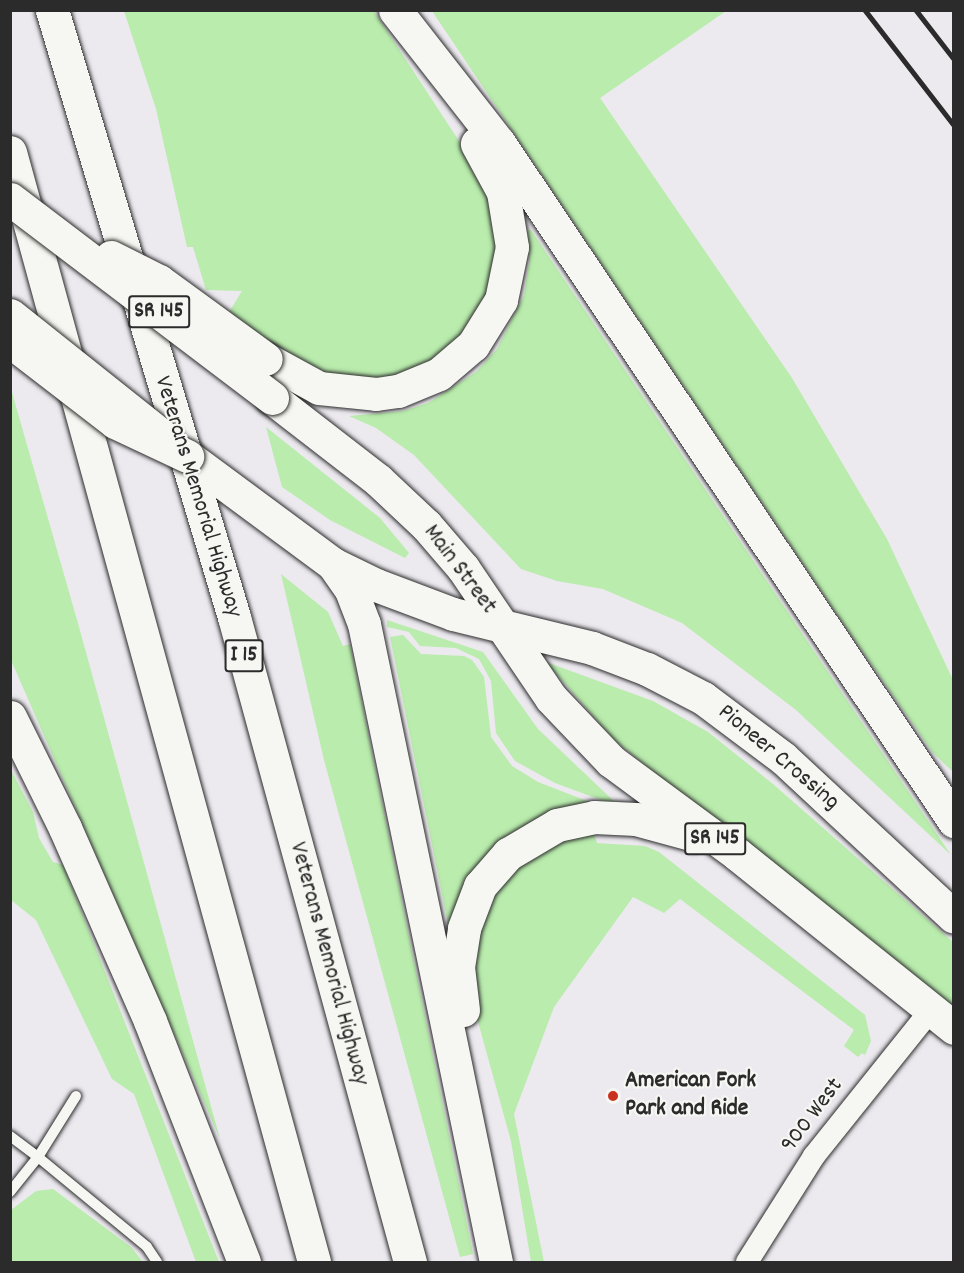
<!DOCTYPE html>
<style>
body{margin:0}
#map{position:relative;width:964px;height:1273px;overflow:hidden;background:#ece9ef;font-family:Dekko,sans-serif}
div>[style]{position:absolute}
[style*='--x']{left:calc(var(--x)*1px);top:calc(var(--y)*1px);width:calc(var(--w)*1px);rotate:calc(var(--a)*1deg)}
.green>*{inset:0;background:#b9ecad}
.roads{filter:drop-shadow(0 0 2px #2b2b2b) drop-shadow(0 0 2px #2b2b2b)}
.lane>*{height:10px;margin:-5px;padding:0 5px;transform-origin:5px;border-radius:5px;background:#f6f6f2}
.street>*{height:22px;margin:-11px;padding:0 11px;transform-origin:11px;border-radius:11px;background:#f6f6f2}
.highway>*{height:33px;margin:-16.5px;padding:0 16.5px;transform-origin:16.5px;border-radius:16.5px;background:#f6f6f2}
.rail>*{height:4.5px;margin:-2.25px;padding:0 2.25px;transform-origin:2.25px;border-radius:2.25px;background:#2b2b2b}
.bridges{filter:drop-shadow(0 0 2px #2b2b2b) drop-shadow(0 0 2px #2b2b2b)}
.primary-bridge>*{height:33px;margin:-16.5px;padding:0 16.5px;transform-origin:16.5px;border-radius:16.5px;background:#f6f6f2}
.highway-bridge>*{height:33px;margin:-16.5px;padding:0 16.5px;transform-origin:16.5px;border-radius:16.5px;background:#f6f6f2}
.dots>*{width:16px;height:16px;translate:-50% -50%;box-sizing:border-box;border:3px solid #f6f6f2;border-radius:50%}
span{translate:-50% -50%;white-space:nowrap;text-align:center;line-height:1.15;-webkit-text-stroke:4.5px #f6f6f2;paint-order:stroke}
.shield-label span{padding:2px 4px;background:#f6f6f2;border:2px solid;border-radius:4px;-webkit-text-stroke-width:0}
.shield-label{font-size:22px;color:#2b2b2b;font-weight:700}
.street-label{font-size:24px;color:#2b2b2b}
.poi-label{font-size:24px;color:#2b2b2b;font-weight:700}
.left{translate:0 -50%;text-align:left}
.frame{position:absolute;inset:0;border:12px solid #2b2b2b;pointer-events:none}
</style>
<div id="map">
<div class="green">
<div style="clip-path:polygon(124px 11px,374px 11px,493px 193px,501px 214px,496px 301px,422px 378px,322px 378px,228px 314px,242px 291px,206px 290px,193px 247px,187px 247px,156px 109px)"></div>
<div style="clip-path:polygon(432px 11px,726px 11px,600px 98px,792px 378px,887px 539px,953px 680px,953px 772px,933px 753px,845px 626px)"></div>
<div style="clip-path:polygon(528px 230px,531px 230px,951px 855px,796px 710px,682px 623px,603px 589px,557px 581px,521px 569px,414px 455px,376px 428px,349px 416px,403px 411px,428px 403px,476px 372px,497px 349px,524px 295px,529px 263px)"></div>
<div style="clip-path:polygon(11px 389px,79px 627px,220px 1139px,11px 660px)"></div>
<div style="clip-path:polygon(266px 427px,380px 518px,409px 553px,405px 558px,330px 520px,282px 487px)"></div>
<div style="clip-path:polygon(281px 574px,328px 612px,343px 646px,350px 644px,473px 1254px,460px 1257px,324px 760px)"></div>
<div style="clip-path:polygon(387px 620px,483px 652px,538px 729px,620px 807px,555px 783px,515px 761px,496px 733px,491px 681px,479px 659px,456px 648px,420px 646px,409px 632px,387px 627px)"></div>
<div style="clip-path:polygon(403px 635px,421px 654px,464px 656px,472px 660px,484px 677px,491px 737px,512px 766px,538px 782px,592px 803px,556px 817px,449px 929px,390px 637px)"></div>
<div style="clip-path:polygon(546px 662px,653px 701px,708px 732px,773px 784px,953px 942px,953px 1013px,614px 740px)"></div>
<div style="clip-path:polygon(10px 768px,33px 812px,39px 838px,53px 862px,63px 865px,219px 1262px,196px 1262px,134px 1094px,112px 1079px,36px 920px,11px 900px)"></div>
<div style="clip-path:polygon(594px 834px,597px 843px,645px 846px,659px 852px,865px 1015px,871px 1041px,865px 1055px,862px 1053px,858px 1057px,844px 1046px,854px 1030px,680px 899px,664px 913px,633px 897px,554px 1007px,514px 1114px,544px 1262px,531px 1262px,511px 1141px,472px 1000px,470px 969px,484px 911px,504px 881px,529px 859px,559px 842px)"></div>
<div style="clip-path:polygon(53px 1189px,131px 1247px,143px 1262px,11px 1262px,11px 1210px,36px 1191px)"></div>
</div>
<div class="roads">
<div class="lane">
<div style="--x:76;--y:1096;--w:72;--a:121.9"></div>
<div style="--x:38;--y:1157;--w:141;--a:39.5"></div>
<div style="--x:147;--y:1247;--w:18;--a:56"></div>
<div style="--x:10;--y:1136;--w:35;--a:37"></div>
<div style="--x:38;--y:1157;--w:45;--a:128.7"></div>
</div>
<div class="street">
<div style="--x:747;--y:1262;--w:125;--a:-57.7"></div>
<div style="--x:814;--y:1156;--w:187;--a:-51.3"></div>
</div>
<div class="highway">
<div style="--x:52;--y:10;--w:634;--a:73.31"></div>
<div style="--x:234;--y:617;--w:669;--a:74.74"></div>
<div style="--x:395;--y:10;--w:169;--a:52"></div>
<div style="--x:499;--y:143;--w:817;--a:56.13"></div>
<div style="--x:10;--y:152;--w:1151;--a:74.68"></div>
<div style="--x:266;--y:359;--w:60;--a:28.7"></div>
<div style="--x:319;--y:388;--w:57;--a:6"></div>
<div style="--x:376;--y:394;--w:22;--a:-8"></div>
<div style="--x:398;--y:391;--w:44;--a:-22.5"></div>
<div style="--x:439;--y:374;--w:45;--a:-40.5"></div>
<div style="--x:473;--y:345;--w:53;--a:-58.1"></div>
<div style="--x:501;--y:300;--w:54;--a:-78.3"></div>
<div style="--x:512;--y:247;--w:56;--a:-99.3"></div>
<div style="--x:503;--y:192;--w:55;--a:-118.4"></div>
<div style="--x:272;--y:398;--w:134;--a:37.7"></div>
<div style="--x:378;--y:480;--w:66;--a:43.2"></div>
<div style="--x:426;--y:525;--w:57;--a:49.3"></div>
<div style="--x:463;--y:568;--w:157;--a:55.9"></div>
<div style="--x:551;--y:698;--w:87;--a:46.4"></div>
<div style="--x:611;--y:761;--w:157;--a:36.4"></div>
<div style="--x:737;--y:854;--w:278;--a:38.7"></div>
<div style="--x:187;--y:456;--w:182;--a:36.5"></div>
<div style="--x:333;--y:564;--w:48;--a:26"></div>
<div style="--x:376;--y:585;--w:82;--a:20.6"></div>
<div style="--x:453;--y:614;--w:143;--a:13.7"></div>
<div style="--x:592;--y:648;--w:59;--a:20.9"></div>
<div style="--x:647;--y:669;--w:63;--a:27.4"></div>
<div style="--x:703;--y:698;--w:100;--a:36.9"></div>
<div style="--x:783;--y:758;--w:233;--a:42.9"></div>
<div style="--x:333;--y:564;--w:32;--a:55"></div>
<div style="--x:351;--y:590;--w:36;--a:69"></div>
<div style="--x:364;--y:624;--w:652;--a:78.31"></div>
<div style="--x:10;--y:717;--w:124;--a:63.6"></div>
<div style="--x:65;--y:828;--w:211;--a:66.2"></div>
<div style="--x:150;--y:1021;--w:259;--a:68.7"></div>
<div style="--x:463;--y:1010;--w:43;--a:-96.6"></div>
<div style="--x:458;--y:967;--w:39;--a:-81"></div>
<div style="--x:464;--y:928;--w:45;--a:-69.1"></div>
<div style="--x:480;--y:886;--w:43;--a:-48.8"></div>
<div style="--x:508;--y:854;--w:57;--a:-30.6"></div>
<div style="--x:557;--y:825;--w:38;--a:-12"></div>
<div style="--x:594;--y:817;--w:42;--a:2.7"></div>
<div style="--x:636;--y:819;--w:60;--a:15.4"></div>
</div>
</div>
<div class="rail">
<div style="--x:865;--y:10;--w:145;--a:52.3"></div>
<div style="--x:916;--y:10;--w:62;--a:52.2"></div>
</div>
<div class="bridges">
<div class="primary-bridge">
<div style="--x:10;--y:315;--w:201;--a:38.5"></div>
</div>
<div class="highway-bridge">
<div style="--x:10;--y:199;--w:329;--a:37.2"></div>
<div style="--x:111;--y:257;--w:54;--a:26.6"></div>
<div style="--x:159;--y:281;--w:132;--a:36.1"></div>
<div style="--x:10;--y:341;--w:133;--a:37.6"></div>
<div style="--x:115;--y:422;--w:80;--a:25.3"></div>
</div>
</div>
<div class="dots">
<div style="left:613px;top:1096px;background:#c8321e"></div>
</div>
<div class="shield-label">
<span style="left:159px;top:312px">SR 145</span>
<span style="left:244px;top:656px">I 15</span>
<span style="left:715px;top:839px">SR 145</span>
</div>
<div class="street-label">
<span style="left:197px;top:497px;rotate:73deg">Veterans Memorial Highway</span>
<span style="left:459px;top:570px;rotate:53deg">Main Street</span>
<span style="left:778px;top:758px;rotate:40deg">Pioneer Crossing</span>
<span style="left:328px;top:964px;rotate:75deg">Veterans Memorial Highway</span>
<span style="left:813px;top:1116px;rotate:-53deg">900 West</span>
</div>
<div class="poi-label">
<span class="left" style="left:625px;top:1096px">American Fork<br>Park and Ride</span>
</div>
<div class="frame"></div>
</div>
